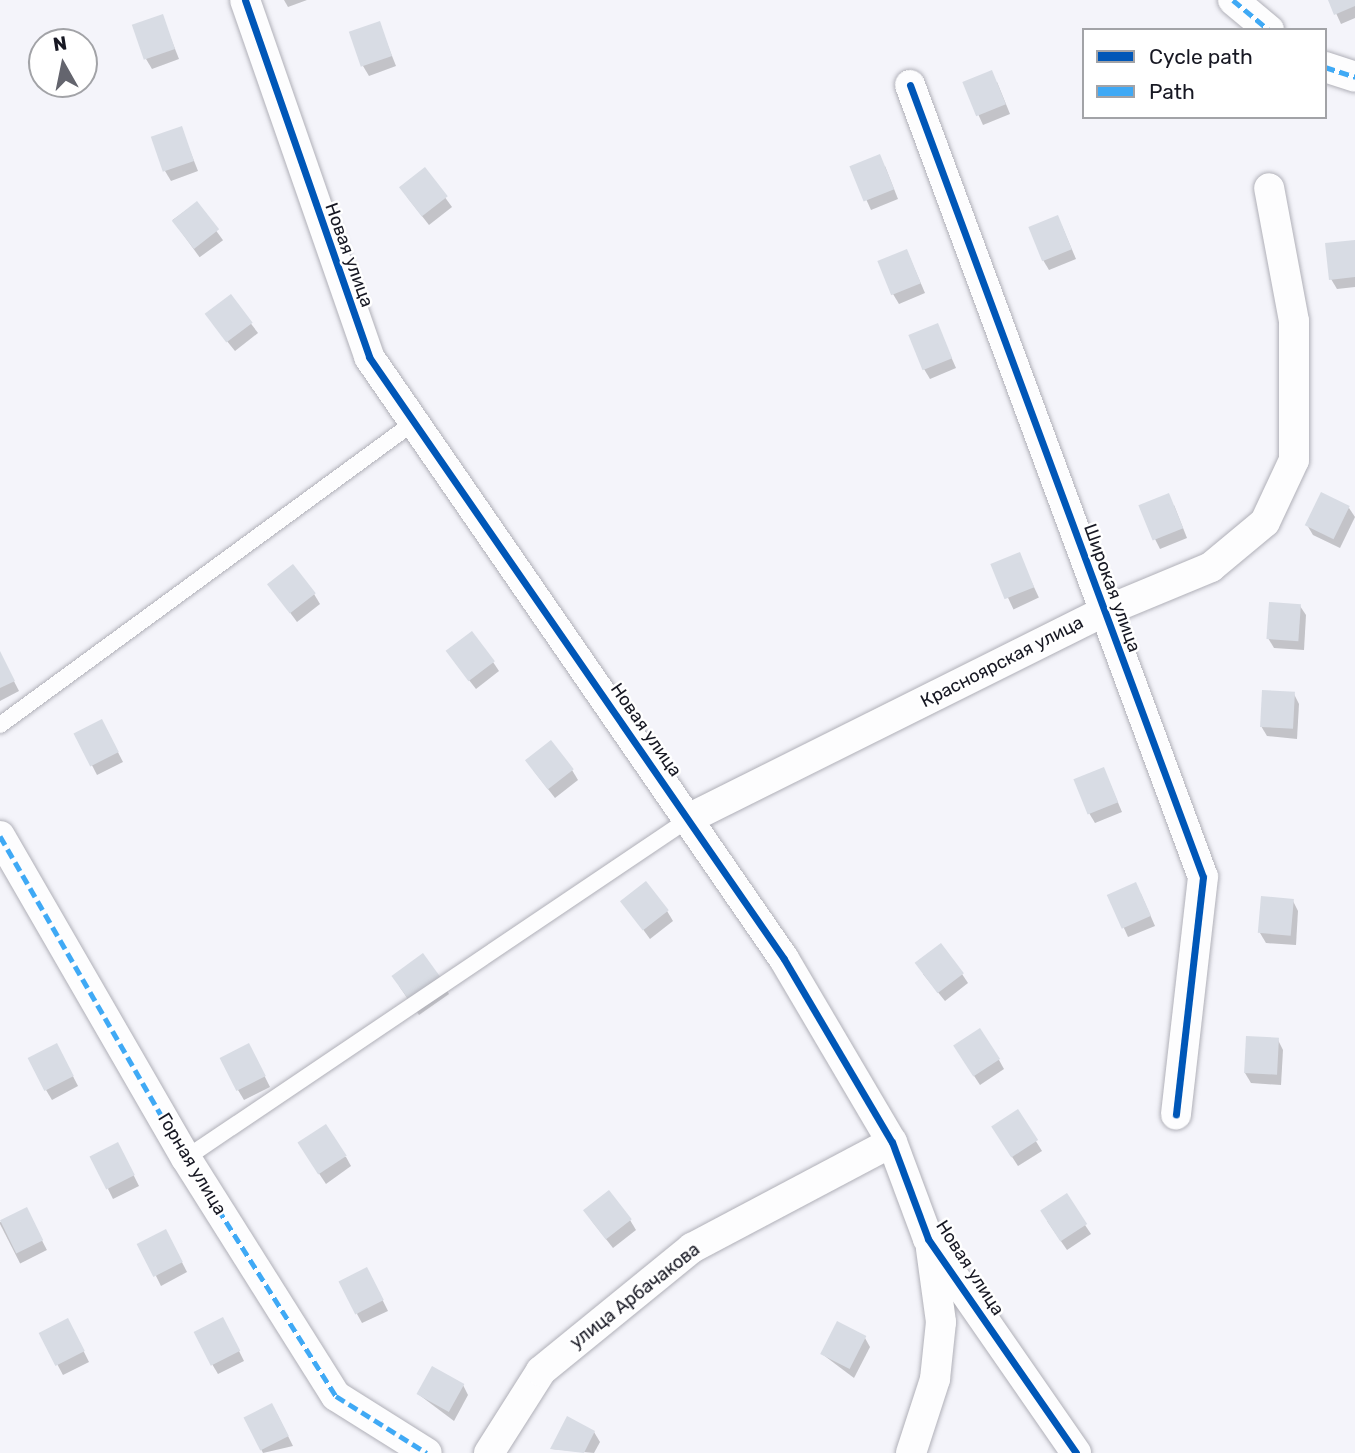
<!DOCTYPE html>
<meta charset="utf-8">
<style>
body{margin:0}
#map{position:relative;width:1355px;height:1453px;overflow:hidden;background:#f4f4fa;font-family:Rubik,sans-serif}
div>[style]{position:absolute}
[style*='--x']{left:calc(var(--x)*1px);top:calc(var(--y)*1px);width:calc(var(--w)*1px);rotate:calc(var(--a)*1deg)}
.shadow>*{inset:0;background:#0003;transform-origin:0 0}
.building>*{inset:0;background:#d8dce4;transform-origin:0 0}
.roads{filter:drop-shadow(0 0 2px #b0b0b8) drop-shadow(0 0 2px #b0b0b8)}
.lane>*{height:16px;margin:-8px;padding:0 8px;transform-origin:8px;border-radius:8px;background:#fdfdfe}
.street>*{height:30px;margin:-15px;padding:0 15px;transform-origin:15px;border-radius:15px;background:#fdfdfe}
.quiet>*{height:5px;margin-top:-2.5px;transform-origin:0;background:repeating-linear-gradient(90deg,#3fa9f5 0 10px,transparent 0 15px)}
.cycleway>*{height:7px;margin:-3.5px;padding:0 3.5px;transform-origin:3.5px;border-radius:3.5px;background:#0057b8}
span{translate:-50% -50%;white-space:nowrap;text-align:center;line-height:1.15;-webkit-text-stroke:5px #fff;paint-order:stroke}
.street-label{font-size:18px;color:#171823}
.legend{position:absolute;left:1082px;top:28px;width:245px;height:91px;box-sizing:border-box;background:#fff;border:2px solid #a2a3a7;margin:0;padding:9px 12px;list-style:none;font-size:21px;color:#171823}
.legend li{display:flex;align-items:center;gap:14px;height:35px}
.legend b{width:35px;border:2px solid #a2a3a7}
.north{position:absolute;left:28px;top:28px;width:70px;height:70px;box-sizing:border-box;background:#fff;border:2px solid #a2a3a7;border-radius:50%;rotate:351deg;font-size:19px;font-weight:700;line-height:28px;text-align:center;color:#171823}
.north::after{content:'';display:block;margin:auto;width:24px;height:32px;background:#64656e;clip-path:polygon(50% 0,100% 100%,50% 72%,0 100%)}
</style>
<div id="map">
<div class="shadow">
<div style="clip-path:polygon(284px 0,307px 0,288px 7px)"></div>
<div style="clip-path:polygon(1330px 0,1355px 0,1355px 18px,1341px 24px)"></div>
<div style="clip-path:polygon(162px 16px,179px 59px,152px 69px,146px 59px)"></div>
<div style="clip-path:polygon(379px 23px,396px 66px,369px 76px,363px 66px)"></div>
<div style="clip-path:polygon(997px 82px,1010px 114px,983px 125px,964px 83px)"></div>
<div style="clip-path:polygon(181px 128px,198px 171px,171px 181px,165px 171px)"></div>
<div style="clip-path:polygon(885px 166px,898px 199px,871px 210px,852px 168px)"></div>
<div style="clip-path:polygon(425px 170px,452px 207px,429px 225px,407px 197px)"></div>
<div style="left:196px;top:203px;width:46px;height:29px;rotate:54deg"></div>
<div style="clip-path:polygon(1062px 226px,1076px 259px,1049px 270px,1043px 260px)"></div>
<div style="clip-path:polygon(1355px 242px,1355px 287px,1337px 289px,1331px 279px)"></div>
<div style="clip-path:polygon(907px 251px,925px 293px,899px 304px,893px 294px)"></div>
<div style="clip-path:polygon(230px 296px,258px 333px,235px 351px,213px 324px)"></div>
<div style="clip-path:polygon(937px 325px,956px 368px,930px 379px,924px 369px)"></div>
<div style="clip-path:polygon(1174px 505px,1187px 538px,1160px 549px,1155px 539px)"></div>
<div style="clip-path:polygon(1349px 508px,1355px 517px,1340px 548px,1313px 535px,1307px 525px)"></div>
<div style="left:1019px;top:555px;width:47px;height:28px;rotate:65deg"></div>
<div style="clip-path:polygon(269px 584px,314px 594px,320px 604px,297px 622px)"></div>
<div style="clip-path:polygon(1300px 606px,1306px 615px,1304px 650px,1274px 648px,1268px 638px)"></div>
<div style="clip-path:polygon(0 654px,19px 691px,0 701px)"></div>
<div style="clip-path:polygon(454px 661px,493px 662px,499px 671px,476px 689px)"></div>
<div style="clip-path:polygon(1294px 694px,1299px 704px,1297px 739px,1267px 736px,1261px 726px)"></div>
<div style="clip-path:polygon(107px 731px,123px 762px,97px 775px,76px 734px)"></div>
<div style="clip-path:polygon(533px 770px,572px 770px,578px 780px,555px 798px)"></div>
<div style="clip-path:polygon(1108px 779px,1122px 812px,1095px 823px,1089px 813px)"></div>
<div style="clip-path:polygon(1141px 894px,1155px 926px,1128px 937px,1109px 895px)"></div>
<div style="clip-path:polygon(1293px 901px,1298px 911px,1296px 945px,1266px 943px,1260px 933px)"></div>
<div style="clip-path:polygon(623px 902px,667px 911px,673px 921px,650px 939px)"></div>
<div style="clip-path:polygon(923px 974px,962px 974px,968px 983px,945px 1001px)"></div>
<div style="clip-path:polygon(443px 984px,449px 994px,419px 1015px,399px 986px)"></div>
<div style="clip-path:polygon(1278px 1040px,1283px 1050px,1281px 1085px,1251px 1083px,1245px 1073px)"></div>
<div style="clip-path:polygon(62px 1055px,78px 1086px,52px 1100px,46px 1090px)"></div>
<div style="clip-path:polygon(254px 1055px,270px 1087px,244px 1100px,238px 1090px)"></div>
<div style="clip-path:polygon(961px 1056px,999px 1060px,1004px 1069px,980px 1085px)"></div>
<div style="clip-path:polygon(1017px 1111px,1042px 1151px,1018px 1166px,999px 1137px)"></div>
<div style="clip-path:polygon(123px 1154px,139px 1186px,113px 1199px,108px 1189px)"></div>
<div style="clip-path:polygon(306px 1154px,346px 1157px,351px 1166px,326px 1184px)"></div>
<div style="left:26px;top:1209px;width:46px;height:30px;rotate:63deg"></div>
<div style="clip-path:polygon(591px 1220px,630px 1220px,636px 1230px,613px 1248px)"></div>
<div style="clip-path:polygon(1047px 1221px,1085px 1225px,1091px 1234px,1067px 1250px)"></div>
<div style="clip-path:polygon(171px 1241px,187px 1272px,161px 1286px,156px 1276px)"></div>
<div style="clip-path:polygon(372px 1279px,388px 1311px,362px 1323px,357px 1314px)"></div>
<div style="clip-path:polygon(228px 1329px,244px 1361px,218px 1374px,212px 1364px)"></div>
<div style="clip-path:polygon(73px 1330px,89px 1362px,63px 1375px,41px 1334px)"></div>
<div style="clip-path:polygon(865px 1338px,870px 1347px,854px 1378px,822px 1354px)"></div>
<div style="clip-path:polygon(463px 1385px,468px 1395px,454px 1421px,418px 1394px)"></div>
<div style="clip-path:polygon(277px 1414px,293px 1446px,263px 1453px,245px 1418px)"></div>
<div style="clip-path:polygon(594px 1432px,600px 1442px,594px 1453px,552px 1449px)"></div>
</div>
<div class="building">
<div style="clip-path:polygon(1328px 0,1355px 0,1355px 6px,1334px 15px)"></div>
<div style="left:163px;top:14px;width:37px;height:33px;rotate:71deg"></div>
<div style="left:380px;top:21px;width:37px;height:33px;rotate:71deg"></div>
<div style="left:992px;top:70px;width:37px;height:32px;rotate:68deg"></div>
<div style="left:182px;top:126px;width:37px;height:33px;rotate:71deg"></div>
<div style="left:880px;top:154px;width:38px;height:33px;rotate:68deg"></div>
<div style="left:425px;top:167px;width:37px;height:33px;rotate:52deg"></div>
<div style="left:197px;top:201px;width:36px;height:32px;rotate:52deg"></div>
<div style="left:1058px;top:215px;width:37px;height:32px;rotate:68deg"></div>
<div style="clip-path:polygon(1355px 240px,1355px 277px,1329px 280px,1325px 243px)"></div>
<div style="left:907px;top:249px;width:37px;height:32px;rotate:68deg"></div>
<div style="left:231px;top:294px;width:36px;height:33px;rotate:53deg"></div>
<div style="left:938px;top:323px;width:38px;height:32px;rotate:68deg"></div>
<div style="left:1321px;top:492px;width:32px;height:37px;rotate:26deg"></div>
<div style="left:1169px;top:493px;width:38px;height:33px;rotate:68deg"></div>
<div style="left:1020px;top:552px;width:38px;height:32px;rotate:68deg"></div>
<div style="left:293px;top:564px;width:37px;height:33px;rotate:52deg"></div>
<div style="left:1269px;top:602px;width:32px;height:37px;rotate:4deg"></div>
<div style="left:472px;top:631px;width:38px;height:33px;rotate:53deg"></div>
<div style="clip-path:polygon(0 651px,15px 681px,0 688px)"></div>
<div style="left:1262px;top:690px;width:33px;height:37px;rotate:3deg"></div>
<div style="left:102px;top:719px;width:37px;height:32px;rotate:63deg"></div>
<div style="left:551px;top:740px;width:37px;height:33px;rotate:52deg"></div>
<div style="left:1104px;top:767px;width:38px;height:33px;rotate:68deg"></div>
<div style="left:646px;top:881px;width:37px;height:33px;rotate:52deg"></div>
<div style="left:1136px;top:882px;width:37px;height:32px;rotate:66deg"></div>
<div style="left:1261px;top:896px;width:33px;height:37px;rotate:5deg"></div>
<div style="left:941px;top:943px;width:38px;height:33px;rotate:53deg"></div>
<div style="left:423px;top:953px;width:37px;height:39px;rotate:54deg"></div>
<div style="left:980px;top:1028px;width:37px;height:32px;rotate:57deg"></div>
<div style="left:1246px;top:1036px;width:33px;height:37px;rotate:3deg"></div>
<div style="left:57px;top:1043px;width:37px;height:33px;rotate:63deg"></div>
<div style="left:249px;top:1043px;width:37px;height:33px;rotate:63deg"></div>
<div style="left:1018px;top:1109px;width:37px;height:32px;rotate:57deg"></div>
<div style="left:326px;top:1124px;width:38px;height:34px;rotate:57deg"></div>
<div style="left:118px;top:1142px;width:37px;height:32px;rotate:63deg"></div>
<div style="left:609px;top:1190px;width:37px;height:33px;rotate:52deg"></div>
<div style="left:1067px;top:1193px;width:37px;height:32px;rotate:57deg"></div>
<div style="left:27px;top:1207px;width:37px;height:30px;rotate:64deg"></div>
<div style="left:166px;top:1229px;width:37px;height:33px;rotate:63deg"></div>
<div style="left:367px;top:1267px;width:37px;height:32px;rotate:63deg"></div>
<div style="left:223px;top:1317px;width:38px;height:33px;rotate:63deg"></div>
<div style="left:68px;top:1318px;width:37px;height:33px;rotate:63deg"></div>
<div style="left:837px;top:1321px;width:33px;height:37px;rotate:27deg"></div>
<div style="left:432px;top:1366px;width:37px;height:32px;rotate:29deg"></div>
<div style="left:272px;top:1403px;width:37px;height:32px;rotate:63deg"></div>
<div style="clip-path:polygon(567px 1416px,595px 1431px,584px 1453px,550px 1449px)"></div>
</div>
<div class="roads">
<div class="lane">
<div style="--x:0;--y:725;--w:512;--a:-36.18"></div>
<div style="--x:186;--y:1158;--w:608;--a:-34"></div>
</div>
<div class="street">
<div style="--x:245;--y:0;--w:378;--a:70.8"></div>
<div style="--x:369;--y:357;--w:731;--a:55.42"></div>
<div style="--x:784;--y:959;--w:212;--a:59.5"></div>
<div style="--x:892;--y:1142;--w:103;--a:69.6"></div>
<div style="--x:928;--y:1239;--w:260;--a:55.3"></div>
<div style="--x:1233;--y:0;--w:47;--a:39.8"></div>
<div style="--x:1325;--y:67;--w:32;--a:18"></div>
<div style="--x:910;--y:85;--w:844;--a:69.7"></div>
<div style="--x:1203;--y:877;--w:239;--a:96.5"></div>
<div style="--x:690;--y:818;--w:462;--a:-26.5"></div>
<div style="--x:1103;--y:612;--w:117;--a:-22.6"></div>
<div style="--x:1211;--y:567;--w:70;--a:-39.8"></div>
<div style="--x:1265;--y:522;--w:68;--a:-64.9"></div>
<div style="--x:1294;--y:460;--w:139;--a:-90"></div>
<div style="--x:1294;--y:321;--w:135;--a:-100.6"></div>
<div style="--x:0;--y:836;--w:372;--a:60"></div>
<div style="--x:186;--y:1158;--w:281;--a:57.8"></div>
<div style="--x:336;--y:1396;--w:107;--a:32.1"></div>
<div style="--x:489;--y:1453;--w:97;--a:-57.6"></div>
<div style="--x:541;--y:1371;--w:195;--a:-39.2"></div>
<div style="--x:692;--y:1248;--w:226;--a:-27.9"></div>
<div style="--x:911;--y:1453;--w:78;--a:-72"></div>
<div style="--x:935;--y:1379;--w:57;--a:-84"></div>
<div style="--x:941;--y:1322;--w:74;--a:-97.8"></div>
</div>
</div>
<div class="quiet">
<div style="--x:1233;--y:0;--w:47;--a:39.8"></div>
<div style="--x:1325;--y:67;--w:32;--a:18"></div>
<div style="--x:0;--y:836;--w:372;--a:60"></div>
<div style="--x:186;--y:1158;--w:281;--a:57.8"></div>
<div style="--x:336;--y:1396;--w:107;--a:32.1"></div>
</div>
<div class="cycleway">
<div style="--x:245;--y:0;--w:378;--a:70.8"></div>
<div style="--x:369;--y:357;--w:731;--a:55.42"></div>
<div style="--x:784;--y:959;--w:212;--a:59.5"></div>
<div style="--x:892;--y:1142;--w:103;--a:69.6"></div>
<div style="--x:928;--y:1239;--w:260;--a:55.3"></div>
<div style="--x:910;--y:85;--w:844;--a:69.7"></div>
<div style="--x:1203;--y:877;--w:239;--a:96.5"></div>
</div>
<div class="street-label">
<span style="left:349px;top:255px;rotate:70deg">Новая улица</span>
<span style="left:1112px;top:588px;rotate:70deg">Широкая улица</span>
<span style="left:1002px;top:662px;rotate:-27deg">Красноярская улица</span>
<span style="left:646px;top:730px;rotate:55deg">Новая улица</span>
<span style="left:192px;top:1164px;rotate:59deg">Горная улица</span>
<span style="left:970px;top:1268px;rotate:57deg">Новая улица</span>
<span style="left:635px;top:1296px;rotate:-38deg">улица Арбачакова</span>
</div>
<ul class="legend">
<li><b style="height:9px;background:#0057b8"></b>Cycle path</li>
<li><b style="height:9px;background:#3fa9f5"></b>Path</li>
</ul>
<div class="north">N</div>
</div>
